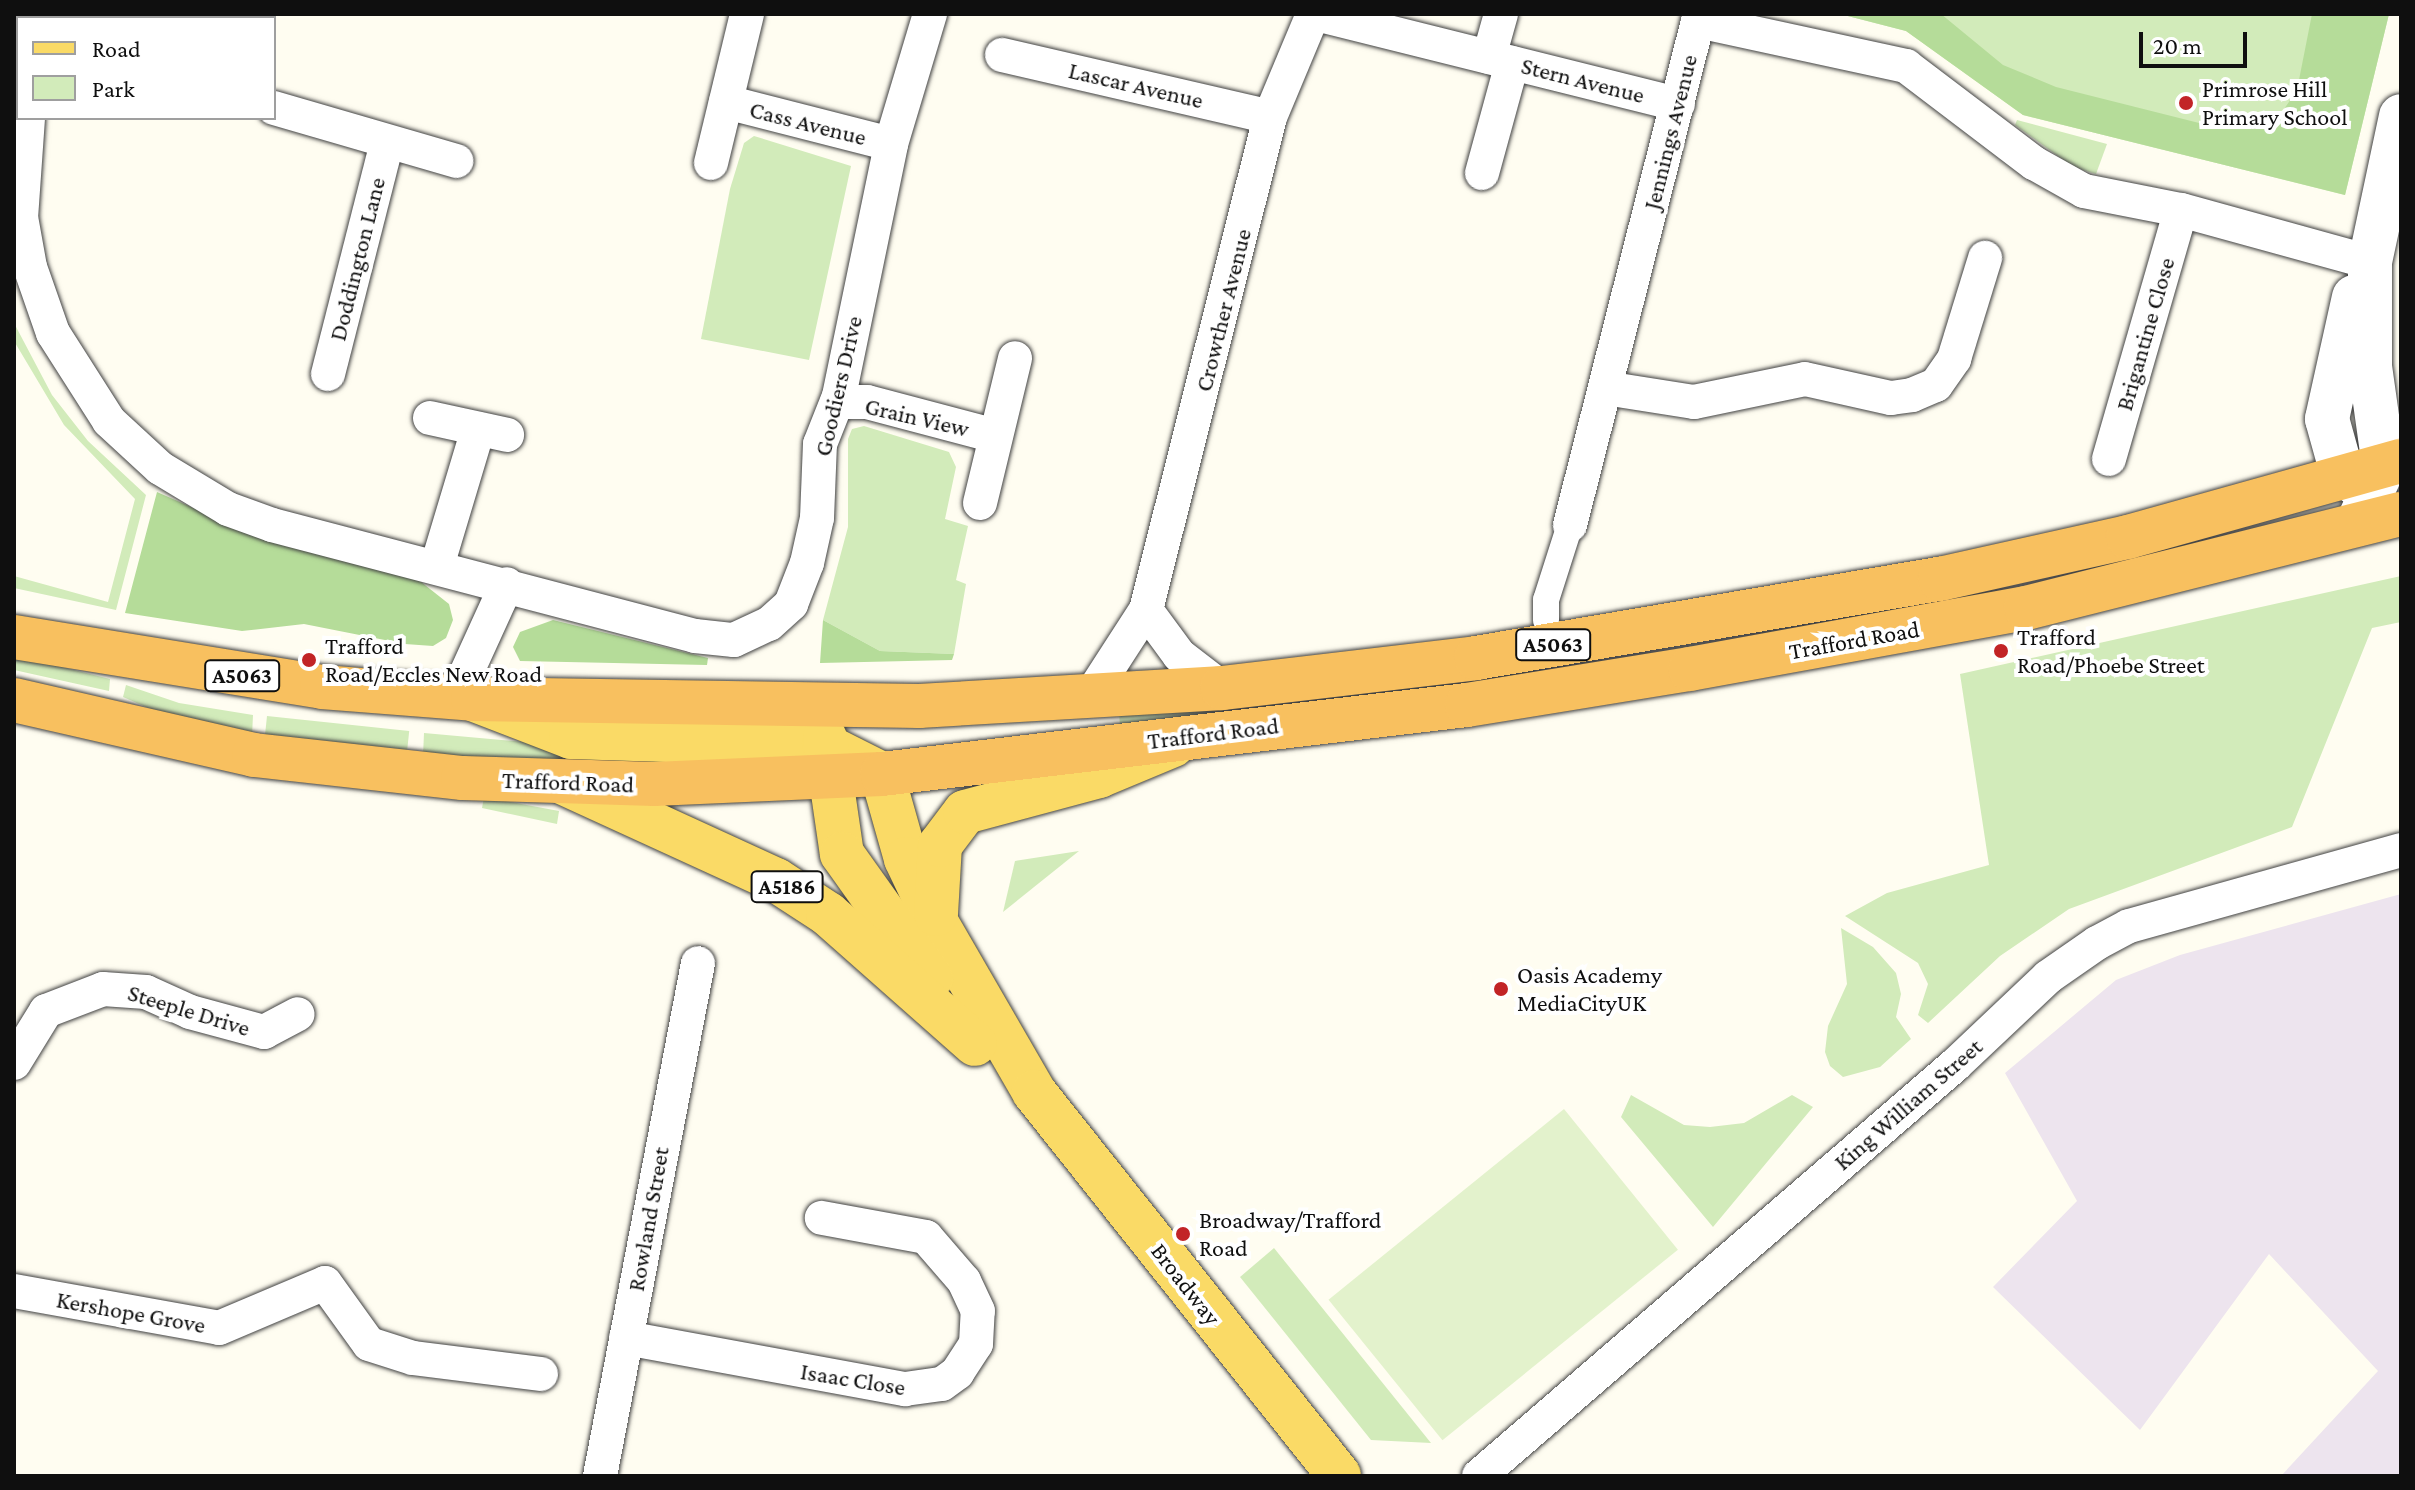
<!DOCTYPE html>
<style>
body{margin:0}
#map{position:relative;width:2415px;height:1490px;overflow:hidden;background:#fffdf1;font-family:"Crimson Pro",serif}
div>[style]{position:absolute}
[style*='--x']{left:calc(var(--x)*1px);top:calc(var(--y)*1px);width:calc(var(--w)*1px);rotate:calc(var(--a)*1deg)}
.industrial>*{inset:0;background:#ede4ee}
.green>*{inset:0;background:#d2ebba;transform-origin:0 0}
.forest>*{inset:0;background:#b5dc99}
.pitch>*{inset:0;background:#e3f2cc;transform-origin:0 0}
.roads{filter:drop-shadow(0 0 2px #424242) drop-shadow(0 0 2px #424242)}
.pedestrian>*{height:26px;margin:-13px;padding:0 13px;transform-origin:13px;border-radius:13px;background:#fff}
.minor>*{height:34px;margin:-17px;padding:0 17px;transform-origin:17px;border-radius:17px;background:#fff}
.tertiary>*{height:44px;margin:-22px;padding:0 22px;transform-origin:22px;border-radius:22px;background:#fff}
.primary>*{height:44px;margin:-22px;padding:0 22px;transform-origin:22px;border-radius:22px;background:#fada66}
.trunk>*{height:44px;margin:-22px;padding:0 22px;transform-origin:22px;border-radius:22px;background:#f8c05f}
.dots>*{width:22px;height:22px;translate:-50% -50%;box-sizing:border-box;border:4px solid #fff;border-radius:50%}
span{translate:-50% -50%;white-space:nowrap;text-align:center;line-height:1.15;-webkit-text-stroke:8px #fff;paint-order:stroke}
.shield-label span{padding:2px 6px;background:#fff;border:2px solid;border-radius:6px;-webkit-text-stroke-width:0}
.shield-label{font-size:22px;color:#0f0f0f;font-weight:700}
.street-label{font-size:24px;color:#0f0f0f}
.poi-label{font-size:24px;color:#0f0f0f}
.left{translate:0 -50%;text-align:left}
.frame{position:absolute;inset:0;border:16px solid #0f0f0f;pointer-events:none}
.legend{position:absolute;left:16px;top:16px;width:260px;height:104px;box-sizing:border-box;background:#fff;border:2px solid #9f9f9f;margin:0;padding:10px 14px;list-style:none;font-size:24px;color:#0f0f0f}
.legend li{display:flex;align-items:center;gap:16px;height:40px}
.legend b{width:40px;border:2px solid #9f9f9f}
.scale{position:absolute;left:2139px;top:32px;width:108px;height:36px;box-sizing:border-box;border:4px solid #0f0f0f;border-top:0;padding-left:10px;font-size:24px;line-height:28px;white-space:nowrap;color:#0f0f0f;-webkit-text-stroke:6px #fff;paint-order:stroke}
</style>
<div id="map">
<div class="industrial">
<div style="clip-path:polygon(2401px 894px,2401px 1476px,2281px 1476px,2378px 1371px,2269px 1254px,2140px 1430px,1993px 1287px,2077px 1201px,2005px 1073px,2116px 980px,2180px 955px)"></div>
</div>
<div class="green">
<div style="clip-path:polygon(1840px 14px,2389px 14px,2345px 195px,2023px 115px,1906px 31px)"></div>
<div style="clip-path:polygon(2017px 120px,2107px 144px,2096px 174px,2073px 167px,2015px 125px)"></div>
<div style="clip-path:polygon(754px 136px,851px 166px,809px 360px,701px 339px,730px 189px,744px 143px)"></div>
<div style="clip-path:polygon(14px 323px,52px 395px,88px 441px,146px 495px,116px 610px,14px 588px,14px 576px,108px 602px,135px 499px,64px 425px,14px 341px)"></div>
<div style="clip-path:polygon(864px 426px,949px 452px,956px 467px,945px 519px,968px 526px,956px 580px,966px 584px,954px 654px,880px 651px,823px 620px,848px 527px,848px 439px,852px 429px)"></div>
<div style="clip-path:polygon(2401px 576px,2401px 622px,2372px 628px,2292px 827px,2069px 909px,2000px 956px,1928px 1023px,1918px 1015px,1928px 984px,1918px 963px,1845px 916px,1887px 893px,1989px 865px,1960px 674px)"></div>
<div style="clip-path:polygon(14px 655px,110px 679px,109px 691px,14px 670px)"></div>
<div style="clip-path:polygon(1511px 670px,1513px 679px,1120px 727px,1119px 712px)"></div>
<div style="clip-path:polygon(126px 685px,179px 703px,253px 715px,252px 736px,183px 723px,123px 697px)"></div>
<div style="left:267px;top:716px;width:143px;height:22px;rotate:6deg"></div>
<div style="clip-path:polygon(424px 733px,580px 747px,578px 764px,423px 756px)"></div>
<div style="clip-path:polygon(484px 797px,559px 811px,557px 824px,482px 808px)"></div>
<div style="clip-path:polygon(1079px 851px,1003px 912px,1015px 861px)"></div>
<div style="clip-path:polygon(1841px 928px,1873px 947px,1896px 973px,1901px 994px,1896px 1017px,1911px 1039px,1880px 1067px,1843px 1077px,1830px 1066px,1825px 1052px,1828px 1026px,1847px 984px)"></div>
<div style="clip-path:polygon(1631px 1095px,1684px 1125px,1710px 1127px,1744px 1123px,1792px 1095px,1813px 1107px,1713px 1227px,1621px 1117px)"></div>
<div style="clip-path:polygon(1274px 1248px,1431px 1443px,1371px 1440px,1240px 1277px)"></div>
</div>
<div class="forest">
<div style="clip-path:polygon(1840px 14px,1941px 14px,2003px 65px,2056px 87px,2211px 126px,2274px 124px,2297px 90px,2312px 14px,2389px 14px,2345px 195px,2023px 115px,1906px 31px)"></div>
<div style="clip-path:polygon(157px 492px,214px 517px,411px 574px,449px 604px,453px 620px,446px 638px,433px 646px,405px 644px,304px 624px,242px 631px,125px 613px)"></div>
<div style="clip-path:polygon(553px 620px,708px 658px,707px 665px,520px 661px,513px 647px,520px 632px)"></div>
<div style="clip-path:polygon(823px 620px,880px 651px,954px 654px,952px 660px,820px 663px)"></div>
</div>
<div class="pitch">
<div style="left:1564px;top:1109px;width:181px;height:303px;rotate:51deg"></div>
</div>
<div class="roads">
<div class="pedestrian">
<div style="--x:1546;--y:620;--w:20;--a:-90"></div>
<div style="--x:1546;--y:600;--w:79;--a:-72.3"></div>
</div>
<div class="minor">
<div style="--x:1316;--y:14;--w:373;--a:14"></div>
<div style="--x:52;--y:18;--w:4;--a:-76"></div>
<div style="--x:1002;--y:55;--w:275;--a:13"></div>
<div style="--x:1489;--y:57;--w:45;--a:-74.4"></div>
<div style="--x:726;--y:102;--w:170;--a:14.3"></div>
<div style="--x:274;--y:108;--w:190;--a:16.2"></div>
<div style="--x:28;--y:118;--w:99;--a:94"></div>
<div style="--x:21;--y:217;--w:51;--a:79.8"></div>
<div style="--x:30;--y:267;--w:70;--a:70.8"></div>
<div style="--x:53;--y:333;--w:104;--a:57.5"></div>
<div style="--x:109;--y:421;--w:69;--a:42.7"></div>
<div style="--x:160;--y:468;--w:79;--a:31.1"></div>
<div style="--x:228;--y:509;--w:47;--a:20"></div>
<div style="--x:272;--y:525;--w:437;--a:14.7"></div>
<div style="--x:695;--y:636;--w:39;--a:6"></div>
<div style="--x:734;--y:640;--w:38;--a:-25"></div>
<div style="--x:769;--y:624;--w:30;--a:-42"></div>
<div style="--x:791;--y:604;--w:44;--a:-68.7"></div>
<div style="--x:807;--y:563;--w:46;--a:-77.5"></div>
<div style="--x:817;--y:518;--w:74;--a:-87.7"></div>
<div style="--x:820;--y:444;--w:52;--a:-68.4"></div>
<div style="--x:839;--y:396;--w:257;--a:-78.3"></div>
<div style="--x:891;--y:144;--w:136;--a:-73.3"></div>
<div style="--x:711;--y:163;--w:153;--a:-76.4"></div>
<div style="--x:1482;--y:173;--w:114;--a:-74.7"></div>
<div style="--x:328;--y:374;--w:238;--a:-75.7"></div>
<div style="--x:1605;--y:388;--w:90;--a:8.9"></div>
<div style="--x:1694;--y:402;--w:113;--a:-11.7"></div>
<div style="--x:1805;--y:379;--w:88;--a:12.5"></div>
<div style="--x:1891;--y:398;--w:21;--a:-8"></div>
<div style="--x:1912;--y:395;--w:26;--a:-23"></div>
<div style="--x:1936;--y:385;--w:32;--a:-55"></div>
<div style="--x:1954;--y:359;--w:106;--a:-72.9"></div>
<div style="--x:837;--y:402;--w:30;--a:0"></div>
<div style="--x:867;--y:402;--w:133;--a:14.8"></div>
<div style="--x:430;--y:418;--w:79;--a:12.4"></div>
<div style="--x:2109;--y:459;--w:259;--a:-73.9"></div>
<div style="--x:980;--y:503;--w:149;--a:-76.4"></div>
<div style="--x:1570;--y:525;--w:520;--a:-75.75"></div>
<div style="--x:1698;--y:21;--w:213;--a:12.2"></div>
<div style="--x:1906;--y:66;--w:161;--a:37.2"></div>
<div style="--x:2034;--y:163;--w:57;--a:29.2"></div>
<div style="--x:2084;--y:191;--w:99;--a:11.1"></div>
<div style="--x:2181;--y:210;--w:196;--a:15.4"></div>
<div style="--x:437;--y:566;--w:143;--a:-73.3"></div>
<div style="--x:1146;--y:610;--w:56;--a:53.7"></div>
<div style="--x:1179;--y:655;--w:54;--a:37.5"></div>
<div style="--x:455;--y:698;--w:125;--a:-65.5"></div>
<div style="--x:1089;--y:698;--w:105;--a:-57.1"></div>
<div style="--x:1146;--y:610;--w:508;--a:-75.88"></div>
<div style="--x:1270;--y:117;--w:112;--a:-67.3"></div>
<div style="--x:14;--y:1063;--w:61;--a:-58.4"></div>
<div style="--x:46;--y:1011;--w:61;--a:-21.1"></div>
<div style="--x:103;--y:989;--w:43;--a:4"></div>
<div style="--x:146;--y:992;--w:48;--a:24.4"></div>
<div style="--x:190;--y:1012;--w:77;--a:15.1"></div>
<div style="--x:264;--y:1032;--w:38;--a:-28"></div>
<div style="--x:14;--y:1291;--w:208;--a:10.2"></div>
<div style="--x:219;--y:1328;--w:115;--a:-23"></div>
<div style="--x:325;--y:1283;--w:75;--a:54.2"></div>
<div style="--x:369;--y:1344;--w:46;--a:17.7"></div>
<div style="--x:413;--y:1358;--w:129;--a:7.1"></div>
<div style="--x:626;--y:1338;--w:284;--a:10.4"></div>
<div style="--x:905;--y:1389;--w:37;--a:-8"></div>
<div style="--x:942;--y:1384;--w:19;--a:-36"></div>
<div style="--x:957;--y:1373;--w:35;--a:-57"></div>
<div style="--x:976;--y:1344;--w:33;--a:-87"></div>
<div style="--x:978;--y:1311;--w:33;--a:-115"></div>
<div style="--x:964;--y:1281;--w:58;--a:-130.8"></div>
<div style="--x:926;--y:1237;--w:106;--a:-169.6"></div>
<div style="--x:600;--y:1476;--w:522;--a:-79.18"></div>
<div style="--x:1479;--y:1476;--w:629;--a:-40.81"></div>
<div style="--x:1955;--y:1065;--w:128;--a:-43.4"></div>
<div style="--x:2048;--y:977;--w:60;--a:-34.8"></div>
<div style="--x:2097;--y:943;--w:36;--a:-28"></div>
<div style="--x:2129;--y:926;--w:282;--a:-15.6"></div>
</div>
<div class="tertiary">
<div style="--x:2354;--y:297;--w:125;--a:102.5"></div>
<div style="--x:2327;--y:419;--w:56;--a:74.5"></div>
<div style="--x:2342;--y:473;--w:41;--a:37.1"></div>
<div style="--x:2357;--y:524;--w:64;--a:-65"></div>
<div style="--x:2384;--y:466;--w:100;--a:-98"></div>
<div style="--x:2370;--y:367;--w:105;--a:-90"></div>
<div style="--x:2370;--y:262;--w:149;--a:-78"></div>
</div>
<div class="primary">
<div style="--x:475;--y:700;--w:103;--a:21.1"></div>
<div style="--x:571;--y:737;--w:253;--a:1.8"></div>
<div style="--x:824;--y:745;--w:65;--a:26.6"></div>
<div style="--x:882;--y:774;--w:88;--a:74.2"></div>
<div style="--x:906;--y:859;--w:70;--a:64.5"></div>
<div style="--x:936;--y:922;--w:196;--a:60"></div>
<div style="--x:1034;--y:1092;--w:490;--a:51.5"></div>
<div style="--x:825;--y:738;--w:117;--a:81.7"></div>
<div style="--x:842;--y:854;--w:153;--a:54.5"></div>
<div style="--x:564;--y:783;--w:233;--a:24.6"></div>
<div style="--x:776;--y:880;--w:62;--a:33.2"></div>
<div style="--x:828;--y:914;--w:196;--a:41.5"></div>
<div style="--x:936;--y:914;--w:69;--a:-86.7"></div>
<div style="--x:940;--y:845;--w:41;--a:-52.9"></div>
<div style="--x:965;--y:812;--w:139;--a:-15"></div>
<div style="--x:1099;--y:776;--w:80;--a:-22.7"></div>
</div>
<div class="trunk">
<div style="--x:14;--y:637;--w:312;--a:9.2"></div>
<div style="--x:322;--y:687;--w:151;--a:4.5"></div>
<div style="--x:473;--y:699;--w:446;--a:0.9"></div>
<div style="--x:919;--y:706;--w:304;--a:-3.4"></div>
<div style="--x:1222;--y:688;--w:256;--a:-6.7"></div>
<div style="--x:1476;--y:658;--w:471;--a:-9.7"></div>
<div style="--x:1940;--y:579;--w:193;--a:-12.6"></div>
<div style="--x:2128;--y:537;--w:283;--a:-15.6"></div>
<div style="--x:14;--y:700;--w:246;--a:12.9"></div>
<div style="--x:254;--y:755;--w:210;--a:6.3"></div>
<div style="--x:463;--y:778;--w:191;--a:1.8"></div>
<div style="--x:654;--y:784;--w:228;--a:-2.5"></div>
<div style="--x:882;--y:774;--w:589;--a:-6.73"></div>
<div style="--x:1467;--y:705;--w:226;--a:-9.2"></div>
<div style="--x:1690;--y:669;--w:341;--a:-10.3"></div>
<div style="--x:2026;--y:608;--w:387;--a:-14.1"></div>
</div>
</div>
<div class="dots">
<div style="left:2186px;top:103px;background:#c22427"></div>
<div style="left:2001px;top:651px;background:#c22427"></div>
<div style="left:309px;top:660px;background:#c22427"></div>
<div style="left:1501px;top:989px;background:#c22427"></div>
<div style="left:1183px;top:1234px;background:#c22427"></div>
</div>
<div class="shield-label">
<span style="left:1553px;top:645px">A5063</span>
<span style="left:242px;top:676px">A5063</span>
<span style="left:787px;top:887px">A5186</span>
</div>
<div class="street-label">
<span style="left:1583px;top:80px;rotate:14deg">Stern Avenue</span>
<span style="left:1136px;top:85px;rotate:13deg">Lascar Avenue</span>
<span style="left:808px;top:123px;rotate:14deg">Cass Avenue</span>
<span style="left:1670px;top:132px;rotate:-76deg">Jennings Avenue</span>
<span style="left:357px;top:259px;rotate:-76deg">Doddington Lane</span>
<span style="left:1223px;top:310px;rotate:-76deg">Crowther Avenue</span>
<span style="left:2145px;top:334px;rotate:-74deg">Brigantine Close</span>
<span style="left:838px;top:386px;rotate:-77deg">Goodiers Drive</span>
<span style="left:917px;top:417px;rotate:13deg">Grain View</span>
<span style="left:1854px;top:640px;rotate:-10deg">Trafford Road</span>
<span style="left:1213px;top:733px;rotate:-7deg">Trafford Road</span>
<span style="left:568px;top:782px;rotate:2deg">Trafford Road</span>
<span style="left:189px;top:1010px;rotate:17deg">Steeple Drive</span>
<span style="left:1908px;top:1104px;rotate:-41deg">King William Street</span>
<span style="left:648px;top:1219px;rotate:-80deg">Rowland Street</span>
<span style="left:1186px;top:1284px;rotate:52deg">Broadway</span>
<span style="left:131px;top:1312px;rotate:10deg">Kershope Grove</span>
<span style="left:853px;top:1379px;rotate:9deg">Isaac Close</span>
</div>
<div class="poi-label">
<span class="left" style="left:2202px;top:103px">Primrose Hill<br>Primary School</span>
<span class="left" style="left:2017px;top:651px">Trafford<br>Road/Phoebe Street</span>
<span class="left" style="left:325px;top:660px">Trafford<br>Road/Eccles New Road</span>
<span class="left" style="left:1517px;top:989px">Oasis Academy<br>MediaCityUK</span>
<span class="left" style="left:1199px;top:1234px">Broadway/Trafford<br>Road</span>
</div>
<div class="frame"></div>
<ul class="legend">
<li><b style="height:10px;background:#fada66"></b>Road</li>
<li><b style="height:22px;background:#d2ebba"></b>Park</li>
</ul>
<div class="scale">20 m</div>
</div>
